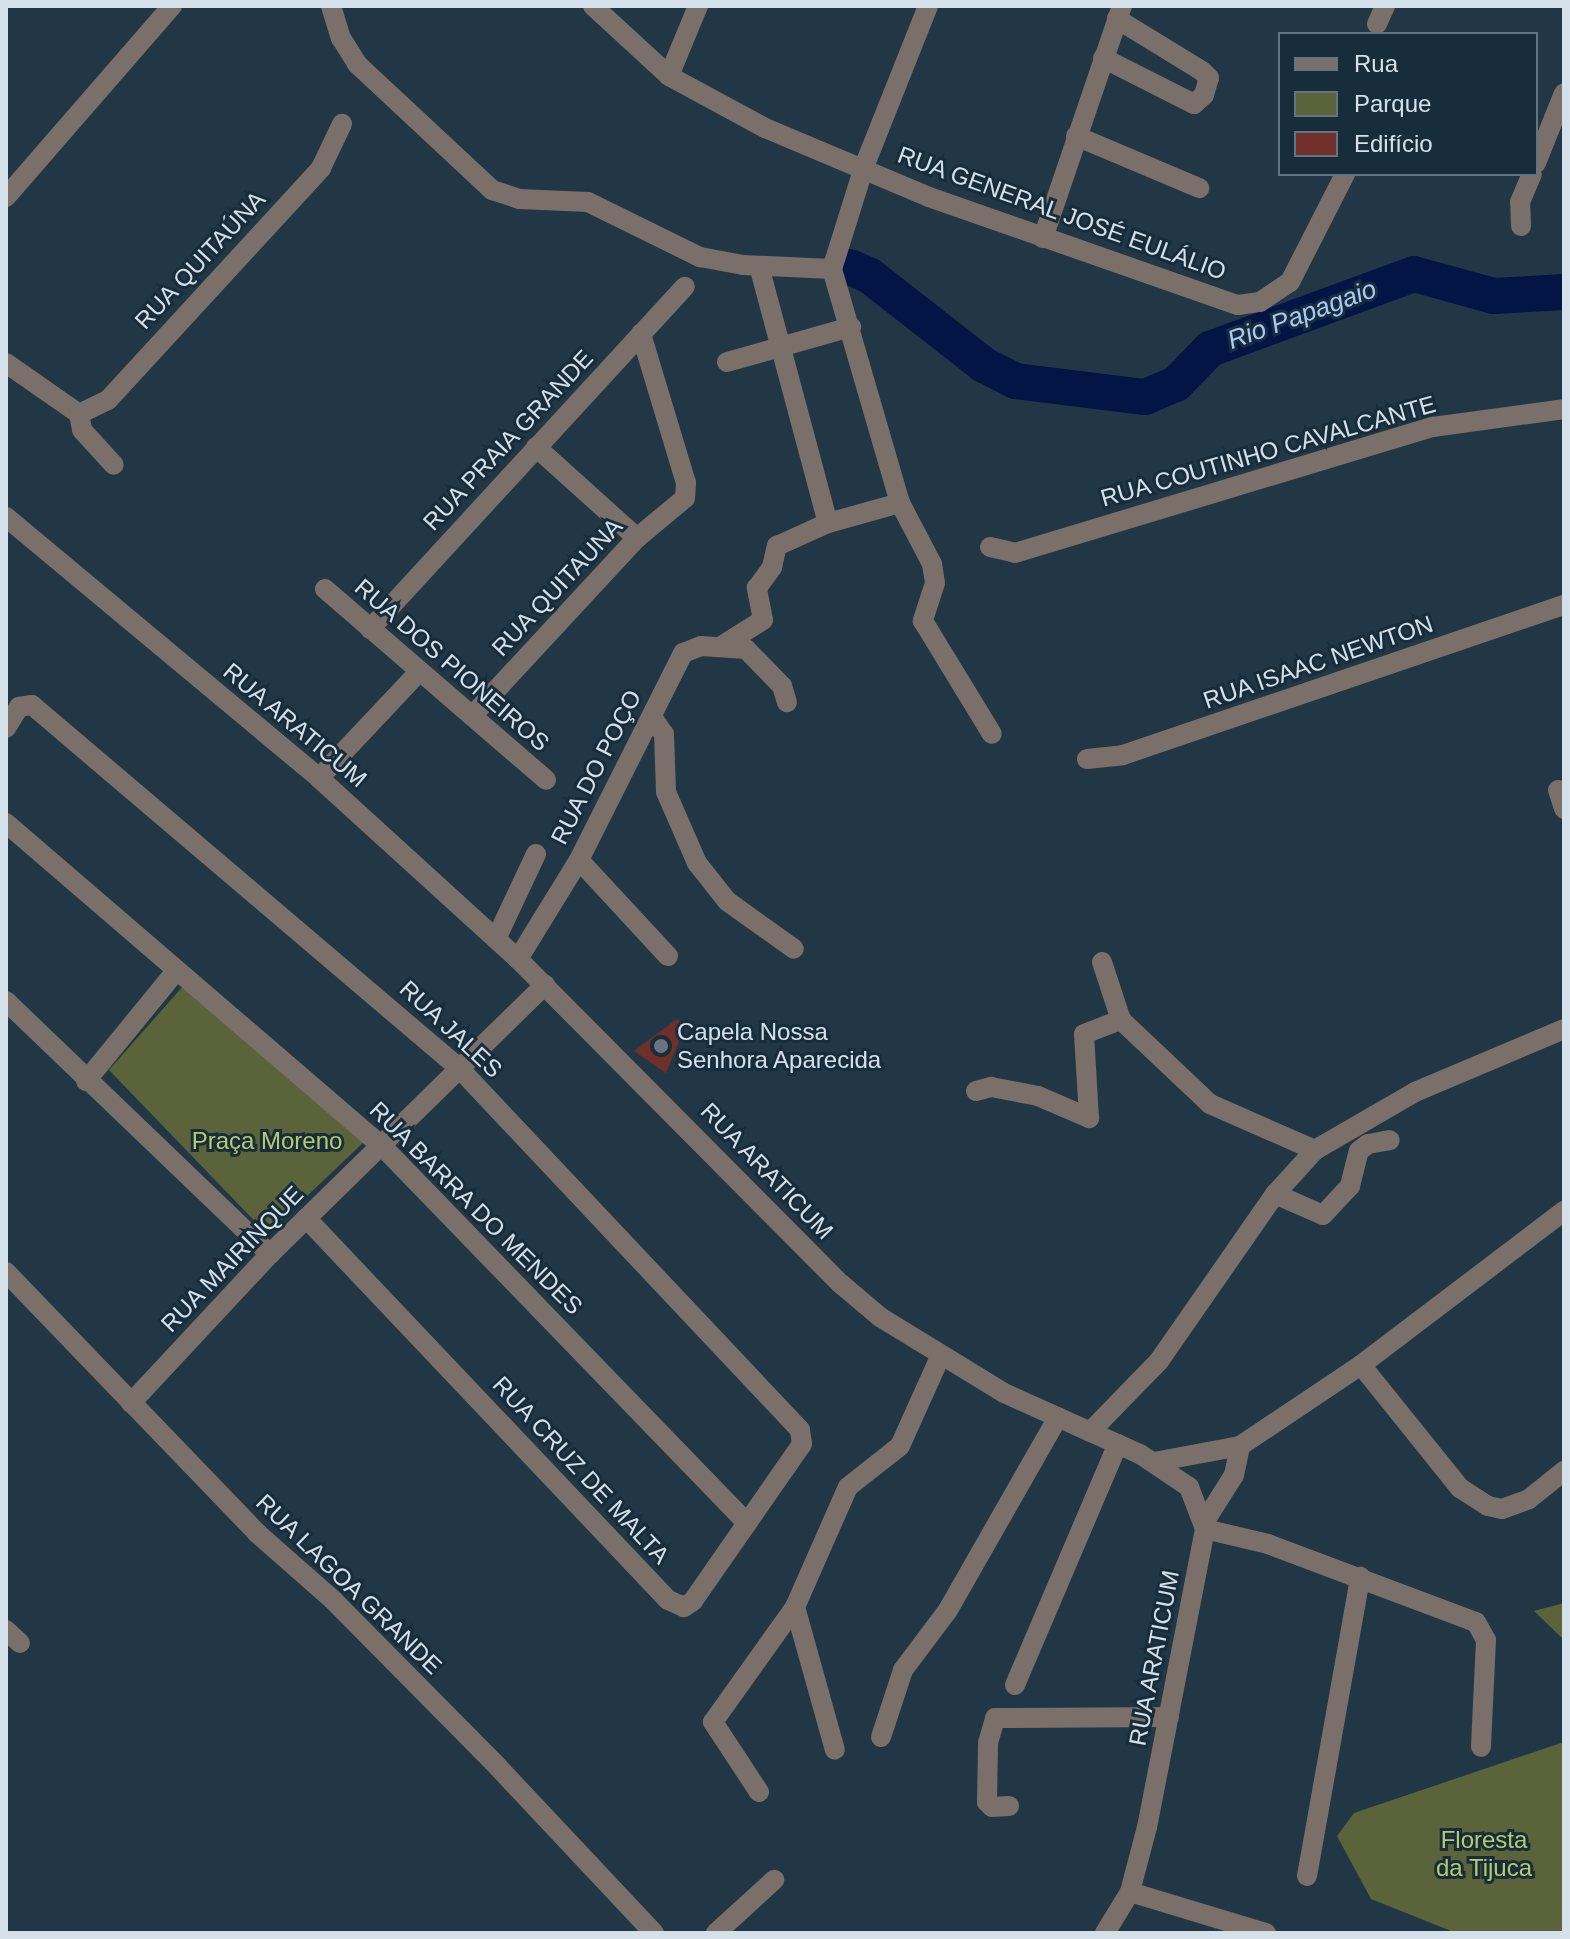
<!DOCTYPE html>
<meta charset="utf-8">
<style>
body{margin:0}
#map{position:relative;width:1570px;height:1939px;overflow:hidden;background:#223746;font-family:Helvetica,sans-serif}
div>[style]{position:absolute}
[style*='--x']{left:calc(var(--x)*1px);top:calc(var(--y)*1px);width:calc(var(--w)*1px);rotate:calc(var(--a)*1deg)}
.green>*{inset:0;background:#5b633b}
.river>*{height:36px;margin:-18px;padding:0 18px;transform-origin:18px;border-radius:18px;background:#021545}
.building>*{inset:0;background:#702f29}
.minor>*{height:20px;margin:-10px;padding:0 10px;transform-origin:10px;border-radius:10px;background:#7a6f69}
.dots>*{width:22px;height:22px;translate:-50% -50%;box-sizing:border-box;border:4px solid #182d3b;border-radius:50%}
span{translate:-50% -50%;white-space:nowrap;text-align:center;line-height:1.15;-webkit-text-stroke:6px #182d3b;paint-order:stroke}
.street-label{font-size:24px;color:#d4e1eb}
.poi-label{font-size:24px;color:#d4e1eb}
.left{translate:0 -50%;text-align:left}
.park-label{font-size:24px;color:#b8cb6b}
.water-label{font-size:26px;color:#adc7f8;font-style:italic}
.frame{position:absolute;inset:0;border:8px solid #d4e1eb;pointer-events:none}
.legend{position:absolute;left:1278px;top:32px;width:260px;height:144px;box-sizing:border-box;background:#182d3b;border:2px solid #637581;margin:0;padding:10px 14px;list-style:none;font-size:24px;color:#d4e1eb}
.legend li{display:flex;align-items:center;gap:16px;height:40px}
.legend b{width:40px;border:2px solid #637581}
</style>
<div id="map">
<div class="green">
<div style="clip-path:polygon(184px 985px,367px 1139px,267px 1234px,109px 1070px)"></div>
<div style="clip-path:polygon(1564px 1603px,1564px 1640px,1534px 1611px)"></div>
<div style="clip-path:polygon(1564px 1742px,1564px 1933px,1456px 1933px,1371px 1899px,1337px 1836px,1354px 1813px)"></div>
</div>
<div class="river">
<div style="--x:850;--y:267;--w:22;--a:24"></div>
<div style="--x:870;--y:276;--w:145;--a:38"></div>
<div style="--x:984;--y:365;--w:36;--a:27"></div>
<div style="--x:1016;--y:381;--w:130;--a:7.1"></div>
<div style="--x:1145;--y:397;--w:34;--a:-23"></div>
<div style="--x:1176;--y:384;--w:49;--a:-45.8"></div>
<div style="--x:1210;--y:349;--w:217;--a:-20.2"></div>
<div style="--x:1414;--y:274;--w:83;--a:15.4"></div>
<div style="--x:1494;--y:296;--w:70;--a:-3.3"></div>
</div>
<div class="building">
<div style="clip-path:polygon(677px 1019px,686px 1025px,666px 1073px,634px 1051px)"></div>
</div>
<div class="minor">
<div style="--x:331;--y:6;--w:34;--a:73"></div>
<div style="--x:341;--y:38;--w:31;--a:58"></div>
<div style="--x:357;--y:64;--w:185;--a:43"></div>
<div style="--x:492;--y:190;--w:28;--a:18"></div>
<div style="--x:519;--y:199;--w:69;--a:2.5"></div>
<div style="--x:588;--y:202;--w:125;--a:26.2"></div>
<div style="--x:700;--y:257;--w:44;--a:10.5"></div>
<div style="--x:743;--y:265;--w:89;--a:2.6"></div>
<div style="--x:593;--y:6;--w:103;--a:42.6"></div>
<div style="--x:669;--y:76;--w:109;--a:28.4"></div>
<div style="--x:765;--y:128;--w:178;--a:22.8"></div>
<div style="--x:929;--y:197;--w:327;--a:19.3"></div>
<div style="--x:1238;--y:305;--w:22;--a:-8"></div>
<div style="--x:1260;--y:302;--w:36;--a:-34"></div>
<div style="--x:1290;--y:282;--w:121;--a:-63"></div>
<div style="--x:928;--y:6;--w:173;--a:111.7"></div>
<div style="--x:864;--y:167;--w:107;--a:107.4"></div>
<div style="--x:832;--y:269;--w:244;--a:73.8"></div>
<div style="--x:900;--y:503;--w:69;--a:62.3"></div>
<div style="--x:932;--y:564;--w:19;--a:81"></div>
<div style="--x:935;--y:583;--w:40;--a:108"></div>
<div style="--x:923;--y:621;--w:132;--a:58.6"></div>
<div style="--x:1377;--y:24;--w:20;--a:-66"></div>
<div style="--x:1103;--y:58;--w:102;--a:26.8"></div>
<div style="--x:1194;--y:104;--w:13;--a:-42"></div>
<div style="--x:1204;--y:95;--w:18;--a:-74"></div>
<div style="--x:1209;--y:78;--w:10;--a:-135"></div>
<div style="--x:1202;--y:71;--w:100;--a:-148.5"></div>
<div style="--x:669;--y:76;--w:76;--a:-67.5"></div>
<div style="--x:1076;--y:136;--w:134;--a:22.9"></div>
<div style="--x:1536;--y:163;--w:75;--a:-68.2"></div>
<div style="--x:6;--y:197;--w:253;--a:-49"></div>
<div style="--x:1521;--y:226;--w:24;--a:-92"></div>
<div style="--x:1520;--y:202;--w:30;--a:-67"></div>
<div style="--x:1043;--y:238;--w:245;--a:-71.2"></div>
<div style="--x:759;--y:266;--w:266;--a:75"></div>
<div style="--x:727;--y:362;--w:129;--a:-15.8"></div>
<div style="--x:6;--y:363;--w:89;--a:34.9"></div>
<div style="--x:79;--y:414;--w:16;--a:79"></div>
<div style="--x:82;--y:430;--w:47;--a:47.6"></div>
<div style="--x:79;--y:414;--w:32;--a:-26"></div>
<div style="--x:108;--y:400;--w:315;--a:-47.4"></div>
<div style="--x:321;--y:168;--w:49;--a:-64.5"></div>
<div style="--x:536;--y:447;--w:136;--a:42"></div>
<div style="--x:6;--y:517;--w:408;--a:39.8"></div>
<div style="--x:319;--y:778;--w:269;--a:42.3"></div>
<div style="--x:518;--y:959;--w:458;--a:45.2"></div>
<div style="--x:841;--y:1284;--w:51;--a:40.2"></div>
<div style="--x:880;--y:1317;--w:145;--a:31.5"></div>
<div style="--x:1004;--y:1393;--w:149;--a:24.2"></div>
<div style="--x:1140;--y:1454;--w:59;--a:34"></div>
<div style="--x:1189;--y:1487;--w:45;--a:69.1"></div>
<div style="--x:1205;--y:1529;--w:304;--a:101"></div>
<div style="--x:1147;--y:1827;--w:67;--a:104.7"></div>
<div style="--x:1130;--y:1892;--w:48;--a:121.4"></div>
<div style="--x:990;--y:547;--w:26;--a:13"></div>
<div style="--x:1015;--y:553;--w:437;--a:-16.8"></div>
<div style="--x:1433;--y:427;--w:132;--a:-7.8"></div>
<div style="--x:325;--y:589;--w:292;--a:40.8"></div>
<div style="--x:370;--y:629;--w:465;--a:-47.4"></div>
<div style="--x:723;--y:645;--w:47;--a:-32"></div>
<div style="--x:763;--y:620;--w:33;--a:-101"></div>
<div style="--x:757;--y:588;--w:26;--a:-54"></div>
<div style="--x:772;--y:567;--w:22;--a:-77"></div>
<div style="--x:777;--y:546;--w:56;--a:-24.3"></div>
<div style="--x:828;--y:523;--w:75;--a:-15.5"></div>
<div style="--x:472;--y:716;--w:243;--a:-47.2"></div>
<div style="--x:637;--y:538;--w:62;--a:-39.8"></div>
<div style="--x:685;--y:498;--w:15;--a:-86"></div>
<div style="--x:686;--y:483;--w:156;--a:-106.8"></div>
<div style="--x:652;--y:717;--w:21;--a:55"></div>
<div style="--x:664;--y:734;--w:58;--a:88"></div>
<div style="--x:666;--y:792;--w:77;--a:66.4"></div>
<div style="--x:697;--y:863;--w:48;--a:51.7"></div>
<div style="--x:727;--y:901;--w:82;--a:35.6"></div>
<div style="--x:6;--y:728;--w:25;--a:-58"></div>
<div style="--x:19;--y:707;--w:13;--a:-9"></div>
<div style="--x:32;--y:705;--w:560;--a:40.37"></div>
<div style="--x:459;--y:1068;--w:497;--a:46.7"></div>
<div style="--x:800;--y:1430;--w:14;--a:82"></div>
<div style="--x:802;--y:1444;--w:191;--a:124.8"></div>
<div style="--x:693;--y:1601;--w:11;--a:146"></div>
<div style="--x:684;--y:1607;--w:17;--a:-156"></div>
<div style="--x:668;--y:1600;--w:526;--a:-133.46"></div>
<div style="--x:1087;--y:759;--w:36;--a:-6"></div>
<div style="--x:1123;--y:755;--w:466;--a:-18.8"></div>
<div style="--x:319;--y:778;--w:146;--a:-46.7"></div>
<div style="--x:1558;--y:790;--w:20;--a:72"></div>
<div style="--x:6;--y:823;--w:496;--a:40.7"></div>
<div style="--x:382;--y:1146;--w:525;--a:45.93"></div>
<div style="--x:579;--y:860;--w:131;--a:47.2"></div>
<div style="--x:496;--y:939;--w:94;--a:-64.8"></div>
<div style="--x:518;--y:959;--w:116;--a:-58.4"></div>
<div style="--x:579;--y:860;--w:232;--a:-63.3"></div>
<div style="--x:683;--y:653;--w:19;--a:-21"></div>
<div style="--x:701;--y:646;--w:45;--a:3.8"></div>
<div style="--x:746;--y:649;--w:52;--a:45.8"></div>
<div style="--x:782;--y:686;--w:17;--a:73"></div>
<div style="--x:1102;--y:962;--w:61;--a:71.9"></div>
<div style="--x:1121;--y:1020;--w:122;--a:43.3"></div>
<div style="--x:1210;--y:1104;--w:115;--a:23.7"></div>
<div style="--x:6;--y:1001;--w:366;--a:43.8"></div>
<div style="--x:86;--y:1081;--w:142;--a:-50.7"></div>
<div style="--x:976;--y:1091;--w:16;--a:-15"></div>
<div style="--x:991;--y:1087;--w:48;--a:10.8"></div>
<div style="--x:1038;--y:1096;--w:56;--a:23.3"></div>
<div style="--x:1089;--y:1118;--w:84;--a:-93.4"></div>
<div style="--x:1084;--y:1034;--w:40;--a:-21"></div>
<div style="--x:1275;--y:1194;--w:52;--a:23.6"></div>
<div style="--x:1323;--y:1215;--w:40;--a:-47"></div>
<div style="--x:1350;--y:1186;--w:36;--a:-76"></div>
<div style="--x:1359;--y:1151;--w:11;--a:-38"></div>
<div style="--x:1368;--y:1144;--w:22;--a:-10"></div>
<div style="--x:6;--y:1272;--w:362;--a:46.1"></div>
<div style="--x:257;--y:1533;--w:103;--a:41.4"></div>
<div style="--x:334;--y:1601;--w:233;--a:45.3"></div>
<div style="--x:498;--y:1767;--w:228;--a:46.8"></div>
<div style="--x:1361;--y:1365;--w:158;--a:51.2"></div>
<div style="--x:1460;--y:1488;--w:33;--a:33"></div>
<div style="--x:1488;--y:1506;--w:14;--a:12"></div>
<div style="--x:1502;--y:1509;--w:29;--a:-20"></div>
<div style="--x:1529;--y:1499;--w:45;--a:-38.7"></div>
<div style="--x:131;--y:1403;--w:204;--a:-47"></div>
<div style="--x:270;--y:1254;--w:385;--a:-44.4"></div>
<div style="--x:1090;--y:1432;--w:99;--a:-45.8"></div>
<div style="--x:1159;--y:1361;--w:203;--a:-55.2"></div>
<div style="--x:1275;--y:1194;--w:59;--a:-47.7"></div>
<div style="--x:1315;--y:1150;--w:116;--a:-30.1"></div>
<div style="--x:1415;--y:1092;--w:162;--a:-22.9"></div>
<div style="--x:1154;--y:1462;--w:87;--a:-10.5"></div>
<div style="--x:1240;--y:1446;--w:146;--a:-33.8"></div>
<div style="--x:1361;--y:1365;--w:255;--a:-37.2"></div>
<div style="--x:1205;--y:1521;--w:54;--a:-57.8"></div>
<div style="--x:1234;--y:1475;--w:30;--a:-78"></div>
<div style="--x:1205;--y:1529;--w:65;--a:13.4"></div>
<div style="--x:1268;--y:1544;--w:222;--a:20.6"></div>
<div style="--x:1476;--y:1622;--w:21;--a:61"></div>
<div style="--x:1486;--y:1640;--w:107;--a:92.7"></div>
<div style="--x:795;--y:1607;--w:148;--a:74.4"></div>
<div style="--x:6;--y:1630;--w:19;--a:43"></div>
<div style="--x:1015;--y:1685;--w:262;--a:-66.9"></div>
<div style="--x:881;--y:1737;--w:71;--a:-71.8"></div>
<div style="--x:903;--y:1670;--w:75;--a:-53.1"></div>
<div style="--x:948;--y:1610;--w:222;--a:-60.3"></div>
<div style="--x:759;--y:1792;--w:84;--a:-123.3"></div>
<div style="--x:713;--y:1722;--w:141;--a:-54.5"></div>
<div style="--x:795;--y:1607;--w:131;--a:-66.2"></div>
<div style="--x:848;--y:1487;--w:66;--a:-38.3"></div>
<div style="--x:900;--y:1446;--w:98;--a:-65.8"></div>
<div style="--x:1009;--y:1806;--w:17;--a:177"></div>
<div style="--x:992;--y:1807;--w:7;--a:-135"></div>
<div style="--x:987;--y:1802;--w:59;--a:-89"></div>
<div style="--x:988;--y:1743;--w:26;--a:-74"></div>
<div style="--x:995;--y:1718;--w:174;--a:-0.3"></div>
<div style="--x:1307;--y:1876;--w:304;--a:-79.9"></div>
<div style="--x:1130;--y:1892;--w:142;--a:16.8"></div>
<div style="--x:716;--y:1933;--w:79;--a:-42.4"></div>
</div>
<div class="dots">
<div style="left:661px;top:1046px;background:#6b7280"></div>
</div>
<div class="street-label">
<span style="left:1062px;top:213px;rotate:20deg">RUA GENERAL JOSÉ EULÁLIO</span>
<span style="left:200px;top:260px;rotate:-47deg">RUA QUITAÚNA</span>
<span style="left:508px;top:440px;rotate:-47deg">RUA PRAIA GRANDE</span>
<span style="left:1268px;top:451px;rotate:-16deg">RUA COUTINHO CAVALCANTE</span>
<span style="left:557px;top:587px;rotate:-47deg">RUA QUITAUNA</span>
<span style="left:1318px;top:662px;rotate:-19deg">RUA ISAAC NEWTON</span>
<span style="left:452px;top:665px;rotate:41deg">RUA DOS PIONEIROS</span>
<span style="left:295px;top:725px;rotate:40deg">RUA ARATICUM</span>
<span style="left:596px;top:767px;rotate:-63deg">RUA DO POÇO</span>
<span style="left:451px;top:1029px;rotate:43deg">RUA JALES</span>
<span style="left:767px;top:1171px;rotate:46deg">RUA ARATICUM</span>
<span style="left:476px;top:1208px;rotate:45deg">RUA BARRA DO MENDES</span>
<span style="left:232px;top:1259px;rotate:-46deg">RUA MAIRINQUE</span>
<span style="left:581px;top:1470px;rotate:47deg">RUA CRUZ DE MALTA</span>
<span style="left:349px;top:1584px;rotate:44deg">RUA LAGOA GRANDE</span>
<span style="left:1154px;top:1658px;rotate:-79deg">RUA ARATICUM</span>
</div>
<div class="poi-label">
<span class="left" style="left:677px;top:1046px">Capela Nossa<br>Senhora Aparecida</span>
</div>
<div class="park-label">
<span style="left:267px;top:1141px">Praça Moreno</span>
<span style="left:1484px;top:1854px">Floresta<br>da Tijuca</span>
</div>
<div class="water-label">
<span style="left:1302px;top:315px;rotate:-20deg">Rio Papagaio</span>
</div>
<div class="frame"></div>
<ul class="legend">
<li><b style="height:10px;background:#7a6f69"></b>Rua</li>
<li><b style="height:22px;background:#5b633b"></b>Parque</li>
<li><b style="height:22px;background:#702f29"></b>Edifício</li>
</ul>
</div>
